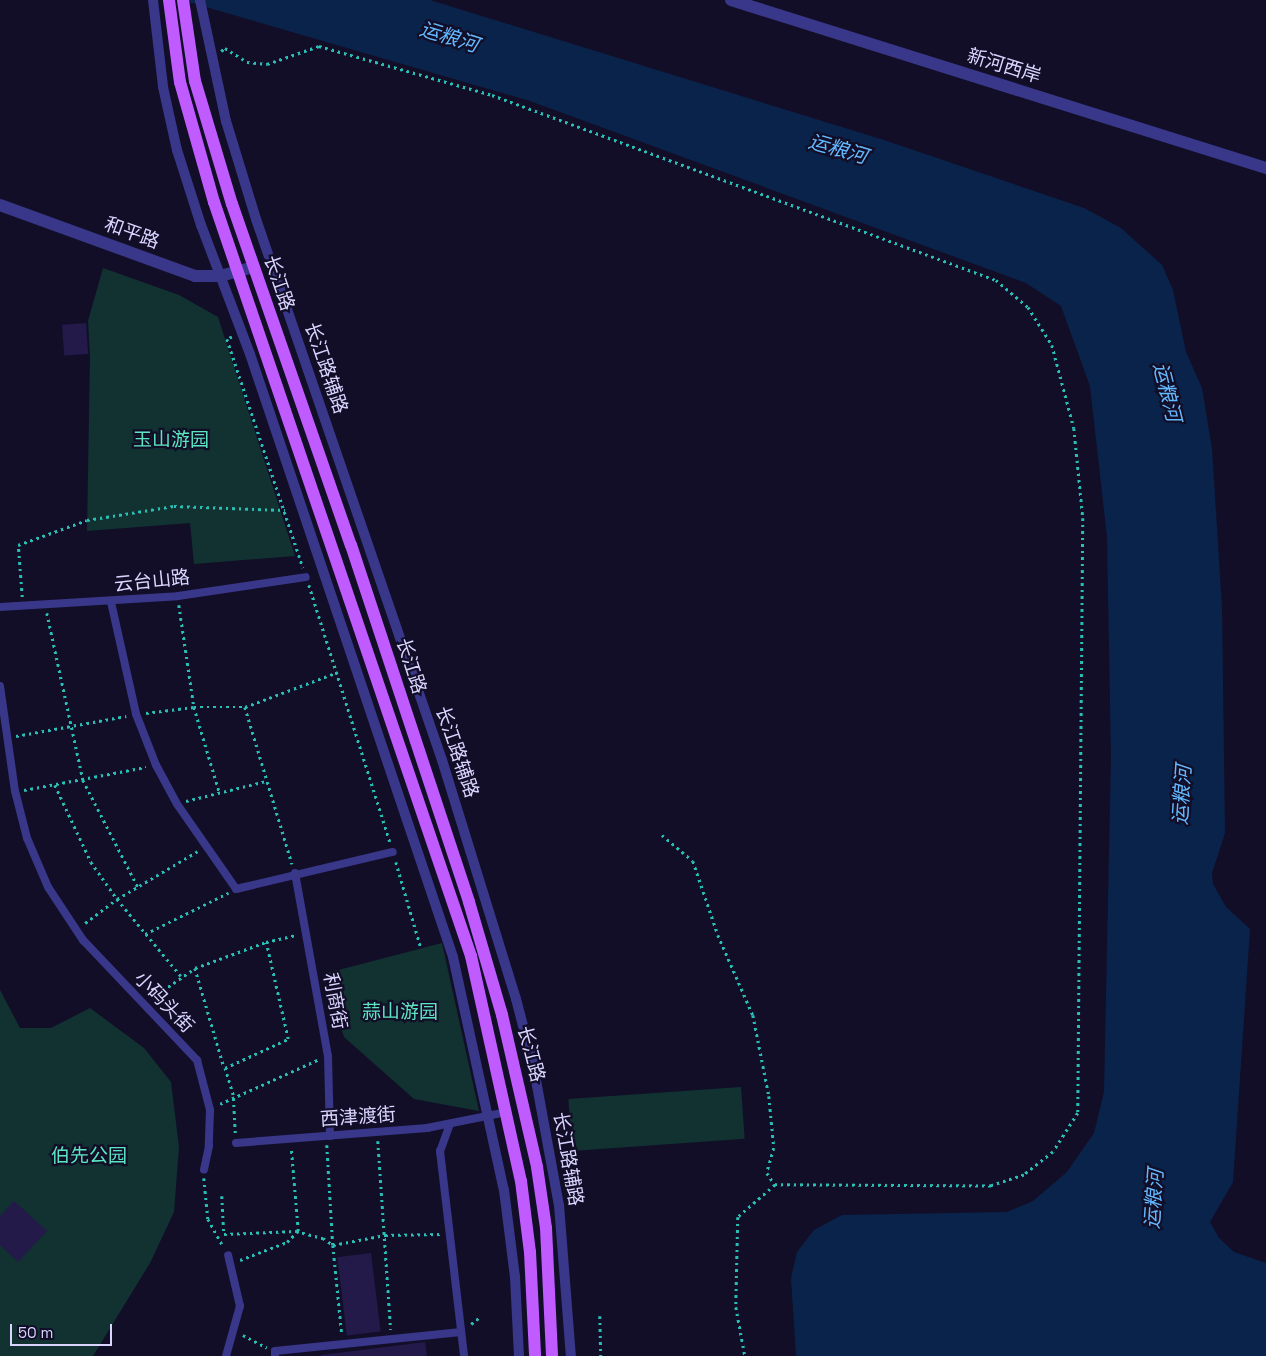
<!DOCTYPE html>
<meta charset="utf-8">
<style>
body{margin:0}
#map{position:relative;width:1266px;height:1356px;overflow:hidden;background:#120e28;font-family:"Space Grotesk","Noto Sans SC",sans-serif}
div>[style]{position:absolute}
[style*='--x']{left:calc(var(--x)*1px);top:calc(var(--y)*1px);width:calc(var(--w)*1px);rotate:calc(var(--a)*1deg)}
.green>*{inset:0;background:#113231;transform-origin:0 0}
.water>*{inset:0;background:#0a234b}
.building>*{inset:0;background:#231a4a;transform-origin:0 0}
.path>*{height:2.5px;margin-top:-1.25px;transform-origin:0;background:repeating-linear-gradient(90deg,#2abfb4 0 2.5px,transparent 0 6.5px)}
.pedestrian>*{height:8px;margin:-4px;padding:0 4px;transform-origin:4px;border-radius:4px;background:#393789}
.minor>*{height:10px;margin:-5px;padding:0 5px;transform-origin:5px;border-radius:5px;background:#393789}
.tertiary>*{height:12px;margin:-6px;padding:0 6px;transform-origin:6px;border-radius:6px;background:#393789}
.primary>*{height:12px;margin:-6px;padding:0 6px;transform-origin:6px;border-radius:6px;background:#c05cff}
span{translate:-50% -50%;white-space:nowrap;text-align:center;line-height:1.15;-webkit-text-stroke:4.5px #120e28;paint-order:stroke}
.street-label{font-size:19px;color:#dad5ff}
.park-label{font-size:19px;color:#5be5c1}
.water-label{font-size:20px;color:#63b9ff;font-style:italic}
.scale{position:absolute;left:10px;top:1324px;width:102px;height:22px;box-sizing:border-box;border:2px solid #dad5ff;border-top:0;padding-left:6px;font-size:15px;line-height:18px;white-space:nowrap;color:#dad5ff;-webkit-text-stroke:4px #120e28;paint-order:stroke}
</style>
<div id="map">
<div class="green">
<div style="clip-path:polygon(103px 268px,179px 295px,218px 317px,295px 556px,194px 564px,190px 523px,87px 531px,90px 358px,88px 321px)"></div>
<div style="clip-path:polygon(442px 943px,479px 1111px,414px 1099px,344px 1037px,323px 974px)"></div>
<div style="clip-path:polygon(0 990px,20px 1028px,51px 1028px,90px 1008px,144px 1048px,171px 1082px,179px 1147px,174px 1212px,150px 1263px,93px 1356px,0 1356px)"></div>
<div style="left:741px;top:1087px;width:52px;height:173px;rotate:86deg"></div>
</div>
<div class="water">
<div style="clip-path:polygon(182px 0,430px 0,884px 140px,1084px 208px,1121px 228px,1162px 265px,1173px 290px,1186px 352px,1202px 388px,1212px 449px,1222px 607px,1225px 833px,1212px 873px,1213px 884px,1226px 907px,1250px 929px,1233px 1182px,1210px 1222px,1219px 1238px,1234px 1252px,1266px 1263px,1266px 1356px,796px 1356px,791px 1278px,797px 1252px,814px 1230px,842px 1215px,1007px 1212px,1033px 1201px,1067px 1172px,1094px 1133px,1104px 1092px,1111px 758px,1107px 537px,1090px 386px,1061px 306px,1026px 283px,530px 101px)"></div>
</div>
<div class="building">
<div style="left:86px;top:323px;width:31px;height:24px;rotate:86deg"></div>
<div style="clip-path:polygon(14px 1201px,47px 1231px,18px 1262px,0 1245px,0 1216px)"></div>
<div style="left:371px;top:1253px;width:79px;height:34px;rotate:83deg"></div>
<div style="clip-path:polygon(425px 1342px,427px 1356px,321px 1356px,321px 1355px)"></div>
</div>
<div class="path">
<div style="--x:221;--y:51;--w:5;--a:-37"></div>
<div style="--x:225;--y:48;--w:26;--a:32"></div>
<div style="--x:247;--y:62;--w:20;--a:6"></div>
<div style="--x:267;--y:64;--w:55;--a:-19.1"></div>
<div style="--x:319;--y:46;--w:180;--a:15.8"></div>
<div style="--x:492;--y:95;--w:537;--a:20.16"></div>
<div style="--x:996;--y:280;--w:42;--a:40.2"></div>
<div style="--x:1028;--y:307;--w:45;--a:57.7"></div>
<div style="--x:1052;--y:345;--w:86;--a:75.2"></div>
<div style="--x:1074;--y:428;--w:90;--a:84.3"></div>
<div style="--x:1083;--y:518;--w:595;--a:90.48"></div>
<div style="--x:1078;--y:1113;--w:46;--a:122.7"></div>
<div style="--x:1053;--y:1152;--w:37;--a:142"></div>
<div style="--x:1024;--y:1175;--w:35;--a:162"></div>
<div style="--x:991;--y:1186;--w:216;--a:-179.7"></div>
<div style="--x:775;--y:1185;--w:49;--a:139.1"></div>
<div style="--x:738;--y:1217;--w:90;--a:91.3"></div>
<div style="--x:736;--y:1307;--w:50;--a:79.6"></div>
<div style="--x:232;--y:337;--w:5;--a:158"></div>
<div style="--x:227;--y:339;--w:241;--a:71.6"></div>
<div style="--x:309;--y:585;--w:269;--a:72.5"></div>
<div style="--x:22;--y:597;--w:52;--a:-94.4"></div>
<div style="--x:18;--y:545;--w:73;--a:-19.9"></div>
<div style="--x:87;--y:520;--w:88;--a:-9.1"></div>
<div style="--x:174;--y:506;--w:111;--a:2.1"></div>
<div style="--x:179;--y:605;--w:103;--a:81.6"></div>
<div style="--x:194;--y:707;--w:88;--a:73.4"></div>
<div style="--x:47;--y:613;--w:171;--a:77.8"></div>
<div style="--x:83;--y:780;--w:120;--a:62.8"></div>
<div style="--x:245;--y:707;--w:164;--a:73.3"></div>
<div style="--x:146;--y:713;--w:48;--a:-7.1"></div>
<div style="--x:194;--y:707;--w:51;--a:0"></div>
<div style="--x:245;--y:707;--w:99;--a:-20.6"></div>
<div style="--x:16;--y:736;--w:112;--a:-10.3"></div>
<div style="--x:55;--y:785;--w:85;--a:64.9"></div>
<div style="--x:91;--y:862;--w:45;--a:54.9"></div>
<div style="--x:117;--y:899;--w:100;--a:50.3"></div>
<div style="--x:24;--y:790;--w:124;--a:-10.7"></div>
<div style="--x:186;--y:801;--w:82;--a:-14"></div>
<div style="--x:662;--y:835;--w:40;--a:40"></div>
<div style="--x:693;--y:861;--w:78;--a:71.3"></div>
<div style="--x:718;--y:935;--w:87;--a:66.4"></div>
<div style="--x:753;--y:1015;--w:83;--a:78.8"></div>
<div style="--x:769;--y:1096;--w:52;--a:84.5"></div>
<div style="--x:774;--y:1148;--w:26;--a:106"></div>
<div style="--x:767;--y:1173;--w:14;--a:56"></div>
<div style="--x:396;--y:862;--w:90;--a:73.8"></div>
<div style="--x:85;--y:923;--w:40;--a:-37"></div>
<div style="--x:117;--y:899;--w:94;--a:-30.7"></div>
<div style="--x:145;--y:934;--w:93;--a:-26.3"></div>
<div style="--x:195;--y:968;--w:103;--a:73.7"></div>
<div style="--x:152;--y:998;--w:52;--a:-34.9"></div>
<div style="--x:195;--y:968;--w:76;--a:-20.1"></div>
<div style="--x:266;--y:942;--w:32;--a:-13"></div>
<div style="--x:220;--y:1104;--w:107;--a:-24.4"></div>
<div style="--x:235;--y:1133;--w:38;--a:-93"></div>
<div style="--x:233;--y:1095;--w:28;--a:-107"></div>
<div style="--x:225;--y:1068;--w:69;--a:-24.7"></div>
<div style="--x:288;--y:1039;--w:99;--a:-102.8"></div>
<div style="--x:378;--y:1141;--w:189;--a:86.1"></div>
<div style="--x:327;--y:1145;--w:100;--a:86.6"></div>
<div style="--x:333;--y:1245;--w:53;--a:-10.9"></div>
<div style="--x:385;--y:1235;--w:55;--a:-1"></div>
<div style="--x:204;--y:1178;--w:41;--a:84.4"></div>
<div style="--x:208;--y:1219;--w:31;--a:61"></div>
<div style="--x:222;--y:1196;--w:38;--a:87"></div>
<div style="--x:224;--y:1234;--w:72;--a:-2.4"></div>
<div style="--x:296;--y:1231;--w:28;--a:15"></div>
<div style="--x:323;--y:1238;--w:12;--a:35"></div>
<div style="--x:333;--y:1245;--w:90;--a:84.3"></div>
<div style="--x:240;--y:1260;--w:50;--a:-21"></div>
<div style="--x:287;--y:1242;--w:16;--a:-45"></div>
<div style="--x:298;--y:1231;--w:83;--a:-94.8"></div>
<div style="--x:600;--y:1316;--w:40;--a:88.6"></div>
<div style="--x:471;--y:1324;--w:11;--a:-38"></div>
<div style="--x:243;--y:1335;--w:27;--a:28"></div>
</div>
<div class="pedestrian">
<div style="--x:111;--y:602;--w:115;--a:77.4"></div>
<div style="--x:136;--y:714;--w:55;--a:68.6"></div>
<div style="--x:156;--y:765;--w:44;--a:61.7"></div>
<div style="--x:177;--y:804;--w:103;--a:55.2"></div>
<div style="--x:236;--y:889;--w:161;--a:-13.3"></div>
<div style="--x:0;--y:607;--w:178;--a:-3.5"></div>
<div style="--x:178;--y:596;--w:129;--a:-8.4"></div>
<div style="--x:0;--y:686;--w:106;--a:81.9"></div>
<div style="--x:15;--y:791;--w:49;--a:75.7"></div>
<div style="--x:27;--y:838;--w:53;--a:66.8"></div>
<div style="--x:48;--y:887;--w:64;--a:56.6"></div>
<div style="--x:83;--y:940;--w:166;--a:46.5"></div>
<div style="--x:197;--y:1060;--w:52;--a:75.4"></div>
<div style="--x:210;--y:1110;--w:36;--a:92"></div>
<div style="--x:209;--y:1146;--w:24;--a:102"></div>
<div style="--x:295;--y:873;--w:186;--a:79.8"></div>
<div style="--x:328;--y:1056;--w:80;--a:88.6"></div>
<div style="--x:450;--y:1124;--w:29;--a:110"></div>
<div style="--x:440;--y:1151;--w:206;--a:83.3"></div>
<div style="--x:236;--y:1143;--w:192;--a:-4.5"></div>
<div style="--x:427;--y:1128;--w:82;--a:-11.3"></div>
<div style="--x:226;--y:1356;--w:52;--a:-74.4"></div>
<div style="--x:240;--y:1306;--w:52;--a:-103.2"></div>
<div style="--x:275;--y:1356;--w:5;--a:-90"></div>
<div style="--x:275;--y:1351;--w:187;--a:-5.8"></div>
</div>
<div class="minor">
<div style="--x:153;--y:0;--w:88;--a:83.4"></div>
<div style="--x:163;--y:87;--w:65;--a:77.5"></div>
<div style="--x:177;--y:150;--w:79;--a:72.3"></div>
<div style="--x:201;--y:225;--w:138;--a:69.2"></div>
<div style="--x:250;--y:354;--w:636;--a:71.39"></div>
<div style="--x:453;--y:957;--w:239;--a:77.7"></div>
<div style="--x:504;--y:1190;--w:88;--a:82.8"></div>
<div style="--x:515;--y:1277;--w:79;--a:87.1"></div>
<div style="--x:200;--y:0;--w:124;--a:77.9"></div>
<div style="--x:226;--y:121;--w:102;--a:73"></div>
<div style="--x:256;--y:219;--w:572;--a:71.03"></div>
<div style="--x:442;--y:760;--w:250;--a:72.8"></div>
<div style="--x:516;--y:999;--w:67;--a:75.3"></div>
<div style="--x:533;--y:1064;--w:143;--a:79.6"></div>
<div style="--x:559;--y:1205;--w:151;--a:85.5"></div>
</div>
<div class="tertiary">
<div style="--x:731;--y:0;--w:561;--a:17.43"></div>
<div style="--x:0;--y:205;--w:208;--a:20"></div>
<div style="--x:195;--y:276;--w:25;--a:0"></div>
<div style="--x:220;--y:276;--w:35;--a:-15"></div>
</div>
<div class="primary">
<div style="--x:169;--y:0;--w:83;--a:82.4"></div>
<div style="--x:180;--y:82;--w:125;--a:74.2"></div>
<div style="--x:214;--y:202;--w:797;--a:71.18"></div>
<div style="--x:471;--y:956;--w:230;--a:77.5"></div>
<div style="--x:521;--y:1181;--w:72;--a:82.8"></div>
<div style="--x:530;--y:1252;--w:104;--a:87.2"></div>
<div style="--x:183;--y:0;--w:82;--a:81.6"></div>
<div style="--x:195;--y:81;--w:128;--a:73.3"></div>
<div style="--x:232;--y:204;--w:361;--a:70.8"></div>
<div style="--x:351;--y:545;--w:376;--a:71.7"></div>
<div style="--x:469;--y:902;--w:118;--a:73.7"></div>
<div style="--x:502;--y:1015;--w:156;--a:77"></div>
<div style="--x:537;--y:1167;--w:62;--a:81.6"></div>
<div style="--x:546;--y:1228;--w:128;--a:87.3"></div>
</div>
<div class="street-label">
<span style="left:1004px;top:66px;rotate:17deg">新河西岸</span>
<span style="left:132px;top:233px;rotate:20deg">和平路</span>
<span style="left:279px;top:283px;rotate:71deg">长江路</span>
<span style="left:326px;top:368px;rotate:71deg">长江路辅路</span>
<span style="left:152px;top:581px;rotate:-6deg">云台山路</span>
<span style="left:411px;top:666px;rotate:72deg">长江路</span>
<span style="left:457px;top:752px;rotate:71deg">长江路辅路</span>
<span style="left:335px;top:1001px;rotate:80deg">利商街</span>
<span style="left:164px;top:1002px;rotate:46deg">小码头街</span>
<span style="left:531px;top:1054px;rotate:75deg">长江路</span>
<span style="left:358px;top:1117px;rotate:-4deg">西津渡街</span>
<span style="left:568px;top:1159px;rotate:80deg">长江路辅路</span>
</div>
<div class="park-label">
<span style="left:171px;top:440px">玉山游园</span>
<span style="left:400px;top:1012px">蒜山游园</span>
<span style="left:89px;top:1156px">伯先公园</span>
</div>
<div class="water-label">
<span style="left:449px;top:37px;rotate:17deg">运粮河</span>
<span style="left:838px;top:149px;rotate:16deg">运粮河</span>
<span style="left:1167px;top:392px;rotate:76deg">运粮河</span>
<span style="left:1182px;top:795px;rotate:-86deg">运粮河</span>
<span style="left:1154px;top:1199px;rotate:-86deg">运粮河</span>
</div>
<div class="scale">50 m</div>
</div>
